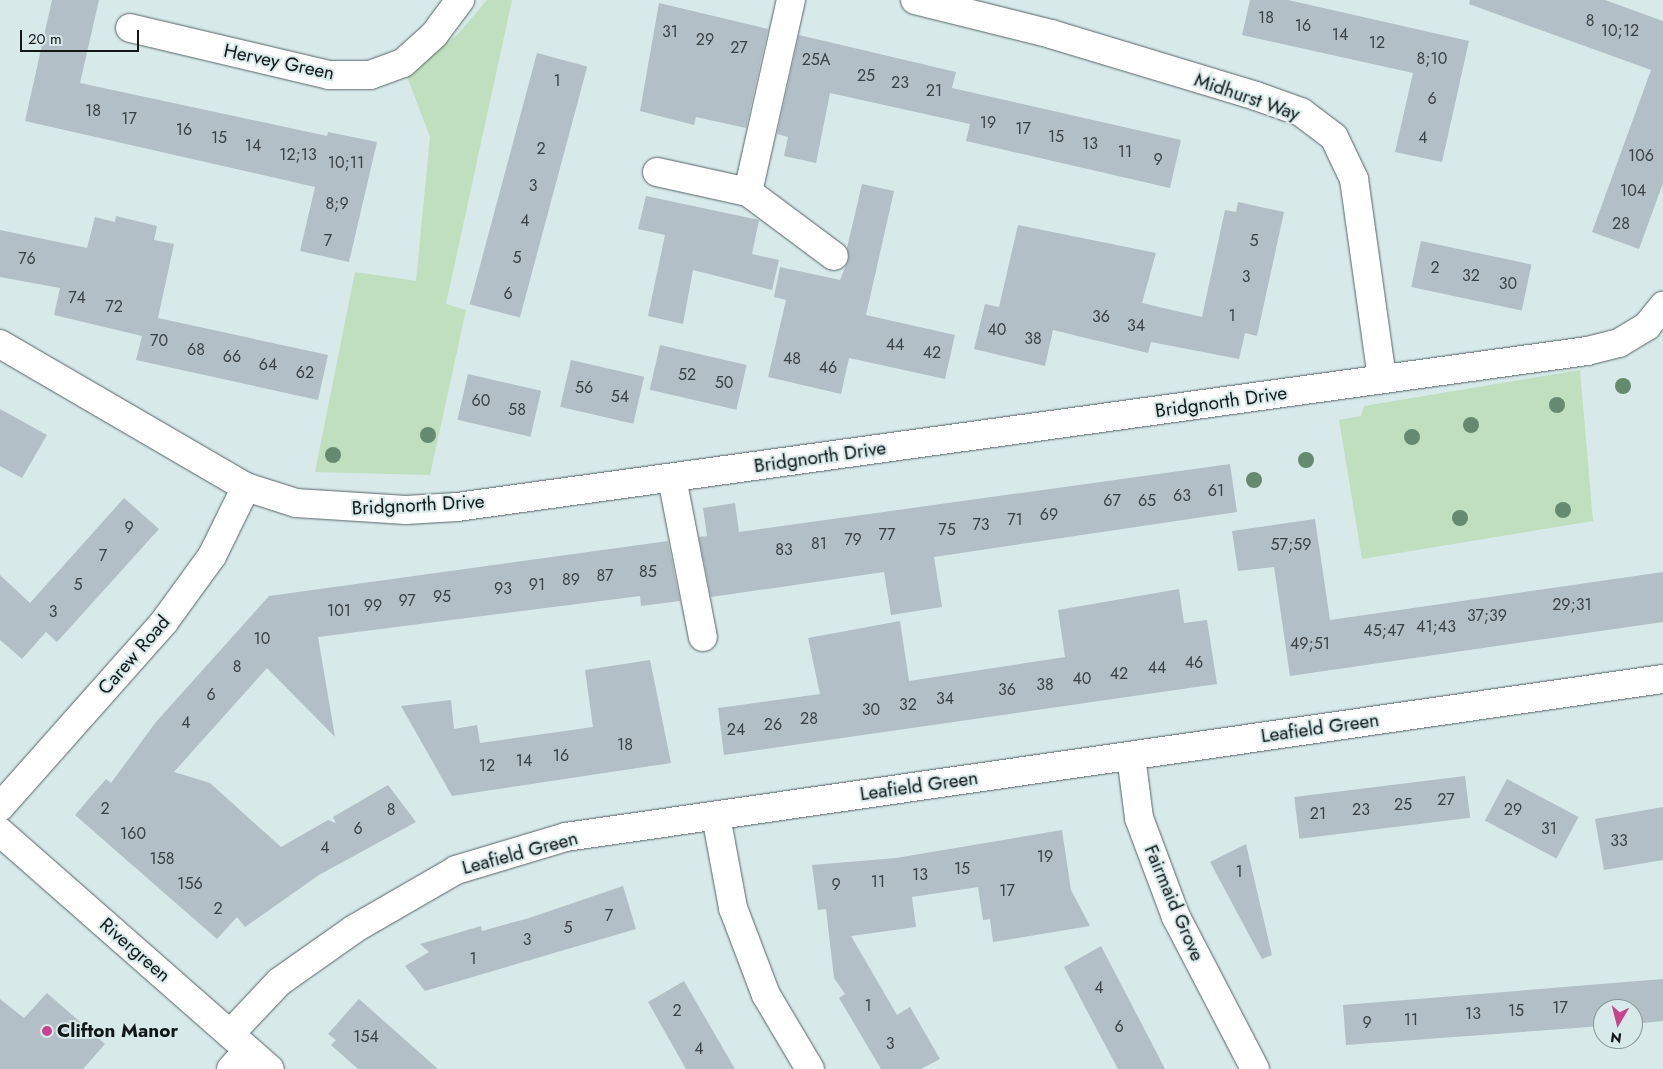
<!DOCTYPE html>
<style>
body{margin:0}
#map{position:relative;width:1663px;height:1069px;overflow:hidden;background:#d8e9ea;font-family:Jost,sans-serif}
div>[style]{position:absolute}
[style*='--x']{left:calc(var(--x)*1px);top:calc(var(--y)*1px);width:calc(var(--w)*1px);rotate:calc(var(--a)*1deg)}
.green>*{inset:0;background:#bfdfbe}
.building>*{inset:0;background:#b2bfc6;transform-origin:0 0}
.roads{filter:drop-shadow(0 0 1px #566466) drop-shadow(0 0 1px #566466)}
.minor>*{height:28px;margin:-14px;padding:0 14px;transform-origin:14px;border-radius:14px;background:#fff}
.trees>*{width:16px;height:16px;margin:-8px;border-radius:50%;background:#658a70}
.dots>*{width:14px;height:14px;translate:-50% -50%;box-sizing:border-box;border:2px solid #d8e9ea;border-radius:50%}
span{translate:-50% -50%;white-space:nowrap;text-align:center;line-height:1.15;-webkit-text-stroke:4px #d8e9ea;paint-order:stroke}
.number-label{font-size:16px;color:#3a4144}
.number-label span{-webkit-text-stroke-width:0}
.street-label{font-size:19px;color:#121718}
.poi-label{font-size:19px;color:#121718;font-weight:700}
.left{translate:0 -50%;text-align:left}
.north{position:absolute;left:1593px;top:999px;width:50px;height:50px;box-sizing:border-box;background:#d8e9ea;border:1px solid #899596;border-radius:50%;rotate:188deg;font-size:14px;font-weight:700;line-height:20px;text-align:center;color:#121718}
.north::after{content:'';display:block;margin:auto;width:18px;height:22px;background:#c7448c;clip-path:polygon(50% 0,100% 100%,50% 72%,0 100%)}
.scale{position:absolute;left:20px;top:30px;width:119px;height:22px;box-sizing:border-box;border:2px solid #121718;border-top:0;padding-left:6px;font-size:15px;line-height:18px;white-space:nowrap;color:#121718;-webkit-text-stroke:4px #d8e9ea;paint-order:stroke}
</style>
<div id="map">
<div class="green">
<div style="clip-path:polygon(487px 0,512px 0,446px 304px,466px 310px,430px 475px,315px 472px,355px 272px,416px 281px,430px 137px,406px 74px,458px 34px)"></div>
<div style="clip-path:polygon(1580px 370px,1593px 521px,1362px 559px,1339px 420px,1361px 416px,1364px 406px)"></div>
</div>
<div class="building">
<div style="clip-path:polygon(52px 0,99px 0,80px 83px,327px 136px,328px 132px,377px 142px,349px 262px,300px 251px,315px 187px,25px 121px)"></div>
<div style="clip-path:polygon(1250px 0,1288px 0,1469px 41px,1442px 162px,1395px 152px,1413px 73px,1242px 35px)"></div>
<div style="clip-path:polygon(1470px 0,1605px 0,1663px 21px,1663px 183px,1639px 249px,1592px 232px,1651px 70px,1469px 4px)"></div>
<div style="clip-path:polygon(659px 3px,768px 29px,746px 128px,696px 117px,694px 125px,640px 111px)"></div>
<div style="clip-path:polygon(799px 35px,956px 72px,952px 88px,1181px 140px,1170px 188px,966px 141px,970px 124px,830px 93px,816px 163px,784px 156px,788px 137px,777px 134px)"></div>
<div style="left:537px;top:53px;width:52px;height:260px;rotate:15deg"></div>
<div style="clip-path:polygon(862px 184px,894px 191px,866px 315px,955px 335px,945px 379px,849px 358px,841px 394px,768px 377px,786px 300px,774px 297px,780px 267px,840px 280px,849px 258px,847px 248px)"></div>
<div style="clip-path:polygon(646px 196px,759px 220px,752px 254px,779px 260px,772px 290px,693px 270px,683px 324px,648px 316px,665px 235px,638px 229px)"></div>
<div style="clip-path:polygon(1238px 202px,1284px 212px,1257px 336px,1245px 333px,1239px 359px,1151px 342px,1148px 353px,1053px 330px,1045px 366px,974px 349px,985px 304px,999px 307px,1018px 225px,1156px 253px,1142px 303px,1202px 317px,1225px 210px,1236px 212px)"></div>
<div style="clip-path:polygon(116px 216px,157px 226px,154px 240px,174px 244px,158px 318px,328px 355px,318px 400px,136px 360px,142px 336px,54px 315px,60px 288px,0 277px,0 230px,87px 248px,95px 217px,115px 222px)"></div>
<div style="left:1421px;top:241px;width:113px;height:47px;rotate:12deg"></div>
<div style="left:660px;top:345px;width:89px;height:46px;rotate:13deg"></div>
<div style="left:571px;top:360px;width:75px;height:48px;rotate:13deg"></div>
<div style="left:468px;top:374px;width:75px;height:47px;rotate:13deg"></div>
<div style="clip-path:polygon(0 409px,47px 435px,22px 478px,0 466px)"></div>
<div style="clip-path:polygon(1230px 464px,1237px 512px,934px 557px,942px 607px,891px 615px,884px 572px,711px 597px,699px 537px,707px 536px,703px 508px,735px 503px,739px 532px)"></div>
<div style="clip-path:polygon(124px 498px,159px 529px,57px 642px,46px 632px,22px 659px,0 640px,0 575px,30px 603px)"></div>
<div style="clip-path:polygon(1315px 519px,1330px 620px,1663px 572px,1663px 622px,1290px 676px,1274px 567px,1238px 571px,1232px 531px)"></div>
<div style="clip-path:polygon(668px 541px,680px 601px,641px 606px,640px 596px,318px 637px,335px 737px,267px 668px,174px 772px,210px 783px,281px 847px,328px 820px,336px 823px,333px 817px,388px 785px,416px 822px,319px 875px,245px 927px,237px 917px,217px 939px,75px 815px,106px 779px,111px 783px,156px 722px,269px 596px)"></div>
<div style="clip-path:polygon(1179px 589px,1184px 623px,1207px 620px,1217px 684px,724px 755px,718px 708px,820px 694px,808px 638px,900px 621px,909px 681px,1065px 657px,1058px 610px)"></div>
<div style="clip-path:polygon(650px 660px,671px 763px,452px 796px,401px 706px,451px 700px,454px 729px,477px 725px,480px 743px,593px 727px,585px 670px)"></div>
<div style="left:1465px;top:776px;width:42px;height:172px;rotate:83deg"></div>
<div style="left:1507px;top:779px;width:81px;height:47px;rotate:28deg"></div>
<div style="clip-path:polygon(1663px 807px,1663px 860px,1604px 870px,1595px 819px)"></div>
<div style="clip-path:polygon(1062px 830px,1071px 890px,1090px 926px,993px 942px,990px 919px,983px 920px,978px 887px,912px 897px,916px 927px,851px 936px,897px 1015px,910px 1007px,940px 1059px,921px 1069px,881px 1069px,839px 998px,845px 994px,834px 978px,826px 909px,818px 910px,812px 865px,896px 858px)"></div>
<div style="clip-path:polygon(1246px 844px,1272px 955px,1262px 959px,1210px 862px)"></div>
<div style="clip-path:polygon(623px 886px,636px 929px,425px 991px,405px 966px,429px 952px,420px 944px,481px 926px,482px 931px,529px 918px)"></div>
<div style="clip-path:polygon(1101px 946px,1148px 1036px,1165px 1069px,1118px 1069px,1086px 1009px,1064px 967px)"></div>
<div style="clip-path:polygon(1663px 979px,1663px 1021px,1633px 1024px,1633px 1009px,1603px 1009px,1603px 1026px,1346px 1045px,1343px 1005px)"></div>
<div style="clip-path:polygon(684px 981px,706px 1019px,735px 1069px,686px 1069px,648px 1002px)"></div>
<div style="clip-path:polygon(47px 993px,105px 1044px,83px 1069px,0 1069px,0 999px,24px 1018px)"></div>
<div style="clip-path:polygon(359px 999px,438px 1069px,358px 1069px,331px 1045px,336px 1040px,328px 1034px)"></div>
</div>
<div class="roads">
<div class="minor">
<div style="--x:915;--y:0;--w:140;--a:14"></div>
<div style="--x:1051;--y:34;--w:214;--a:16.8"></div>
<div style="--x:1256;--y:96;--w:48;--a:19.6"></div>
<div style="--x:1301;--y:112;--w:41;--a:37.1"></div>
<div style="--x:1334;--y:137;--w:47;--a:64.5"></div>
<div style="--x:1354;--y:179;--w:202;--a:82"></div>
<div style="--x:130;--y:28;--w:204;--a:13.3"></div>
<div style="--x:329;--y:75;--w:41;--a:0"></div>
<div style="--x:370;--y:75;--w:35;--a:-20"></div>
<div style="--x:403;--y:63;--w:42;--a:-42.1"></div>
<div style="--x:434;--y:35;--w:44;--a:-53.4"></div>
<div style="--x:657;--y:172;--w:93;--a:12.4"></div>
<div style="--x:748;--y:192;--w:107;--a:36.7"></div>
<div style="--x:748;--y:192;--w:197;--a:-77.4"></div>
<div style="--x:0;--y:344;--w:285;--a:30.2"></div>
<div style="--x:246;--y:487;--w:52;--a:17.7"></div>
<div style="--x:296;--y:503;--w:110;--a:3.6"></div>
<div style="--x:406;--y:510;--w:51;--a:-3.4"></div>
<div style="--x:457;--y:507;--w:1141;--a:-7.86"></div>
<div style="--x:1587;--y:351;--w:33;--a:-14"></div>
<div style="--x:1619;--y:343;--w:33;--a:-31"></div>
<div style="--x:1647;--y:326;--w:26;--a:-51"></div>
<div style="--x:672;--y:478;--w:162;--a:79"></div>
<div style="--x:1131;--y:756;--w:63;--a:82.6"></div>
<div style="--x:1139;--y:818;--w:106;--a:69.5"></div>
<div style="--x:1176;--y:917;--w:171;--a:62.5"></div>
<div style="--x:0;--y:807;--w:247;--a:-48.4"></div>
<div style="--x:164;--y:622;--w:82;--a:-54"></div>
<div style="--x:212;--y:556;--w:77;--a:-63.8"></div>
<div style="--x:716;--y:816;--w:94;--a:79.5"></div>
<div style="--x:733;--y:908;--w:93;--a:69.2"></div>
<div style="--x:766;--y:995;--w:86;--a:59.3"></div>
<div style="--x:0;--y:832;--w:359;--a:41.3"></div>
<div style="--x:230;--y:1034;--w:71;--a:-46.7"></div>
<div style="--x:279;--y:982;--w:92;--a:-35.2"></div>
<div style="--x:354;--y:929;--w:118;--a:-30"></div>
<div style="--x:456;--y:870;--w:115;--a:-16.7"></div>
<div style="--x:566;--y:837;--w:1108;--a:-8.2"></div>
<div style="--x:231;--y:1069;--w:25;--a:-48"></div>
</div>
</div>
<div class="trees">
<div style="left:1623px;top:386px"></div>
<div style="left:1557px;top:405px"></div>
<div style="left:1471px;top:425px"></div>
<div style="left:428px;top:435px"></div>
<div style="left:1412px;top:437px"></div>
<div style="left:333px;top:455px"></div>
<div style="left:1306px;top:460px"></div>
<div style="left:1254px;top:480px"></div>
<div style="left:1563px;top:510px"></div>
<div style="left:1460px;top:518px"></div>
</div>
<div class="dots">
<div style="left:47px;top:1031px;background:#c7448c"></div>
</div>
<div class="number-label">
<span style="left:1266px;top:18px">18</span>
<span style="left:1590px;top:21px">8</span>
<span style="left:1303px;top:26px">16</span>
<span style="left:1620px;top:31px">10;12</span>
<span style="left:670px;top:32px">31</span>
<span style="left:1340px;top:35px">14</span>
<span style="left:705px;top:40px">29</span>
<span style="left:1377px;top:43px">12</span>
<span style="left:739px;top:48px">27</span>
<span style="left:1432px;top:59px">8;10</span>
<span style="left:816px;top:60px">25A</span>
<span style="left:866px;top:76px">25</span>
<span style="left:557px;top:81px">1</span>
<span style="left:900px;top:83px">23</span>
<span style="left:934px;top:91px">21</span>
<span style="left:1432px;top:99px">6</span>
<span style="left:93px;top:111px">18</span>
<span style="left:129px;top:119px">17</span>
<span style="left:988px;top:123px">19</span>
<span style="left:1023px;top:129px">17</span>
<span style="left:184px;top:130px">16</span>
<span style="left:1056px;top:137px">15</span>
<span style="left:219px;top:138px">15</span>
<span style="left:1423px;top:138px">4</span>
<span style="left:1090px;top:144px">13</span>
<span style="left:253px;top:146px">14</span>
<span style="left:541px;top:149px">2</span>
<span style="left:1125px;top:152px">11</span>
<span style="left:298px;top:155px">12;13</span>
<span style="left:1641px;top:156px">106</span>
<span style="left:1158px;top:160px">9</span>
<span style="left:346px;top:163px">10;11</span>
<span style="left:533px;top:186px">3</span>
<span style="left:1633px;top:191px">104</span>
<span style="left:337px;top:204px">8;9</span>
<span style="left:525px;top:221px">4</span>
<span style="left:1621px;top:224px">28</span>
<span style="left:328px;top:241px">7</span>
<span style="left:1254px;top:241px">5</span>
<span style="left:517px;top:258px">5</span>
<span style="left:27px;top:259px">76</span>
<span style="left:1435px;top:268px">2</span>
<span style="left:1471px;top:276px">32</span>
<span style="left:1246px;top:277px">3</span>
<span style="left:1508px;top:284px">30</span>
<span style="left:508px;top:294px">6</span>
<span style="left:77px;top:298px">74</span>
<span style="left:114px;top:307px">72</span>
<span style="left:1232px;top:316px">1</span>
<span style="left:1101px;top:317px">36</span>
<span style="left:1136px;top:326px">34</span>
<span style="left:997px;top:330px">40</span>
<span style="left:1033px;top:339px">38</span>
<span style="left:159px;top:341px">70</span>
<span style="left:895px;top:345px">44</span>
<span style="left:196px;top:350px">68</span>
<span style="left:932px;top:353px">42</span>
<span style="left:232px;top:357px">66</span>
<span style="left:792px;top:359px">48</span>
<span style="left:268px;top:365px">64</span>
<span style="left:828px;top:368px">46</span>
<span style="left:305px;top:373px">62</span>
<span style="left:687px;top:375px">52</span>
<span style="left:724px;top:383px">50</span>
<span style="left:584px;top:388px">56</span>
<span style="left:620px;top:397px">54</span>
<span style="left:481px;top:401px">60</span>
<span style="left:517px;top:410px">58</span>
<span style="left:1216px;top:491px">61</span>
<span style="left:1182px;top:496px">63</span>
<span style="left:1112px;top:501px">67</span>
<span style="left:1147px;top:501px">65</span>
<span style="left:1049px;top:515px">69</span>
<span style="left:1015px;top:520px">71</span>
<span style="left:981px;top:525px">73</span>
<span style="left:129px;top:528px">9</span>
<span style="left:947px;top:530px">75</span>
<span style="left:887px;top:535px">77</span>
<span style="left:853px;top:540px">79</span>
<span style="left:819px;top:544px">81</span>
<span style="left:1291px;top:545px">57;59</span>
<span style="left:784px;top:550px">83</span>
<span style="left:103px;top:556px">7</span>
<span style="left:648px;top:572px">85</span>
<span style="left:605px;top:576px">87</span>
<span style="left:571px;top:580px">89</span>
<span style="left:78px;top:585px">5</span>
<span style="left:537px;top:585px">91</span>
<span style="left:503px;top:589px">93</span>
<span style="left:442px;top:597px">95</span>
<span style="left:407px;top:601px">97</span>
<span style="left:1572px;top:605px">29;31</span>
<span style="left:373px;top:606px">99</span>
<span style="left:339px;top:611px">101</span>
<span style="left:53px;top:612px">3</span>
<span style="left:1487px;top:616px">37;39</span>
<span style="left:1436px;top:627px">41;43</span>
<span style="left:1384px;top:631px">45;47</span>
<span style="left:262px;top:639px">10</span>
<span style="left:1310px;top:644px">49;51</span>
<span style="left:1194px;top:663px">46</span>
<span style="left:237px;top:667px">8</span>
<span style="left:1157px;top:668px">44</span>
<span style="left:1119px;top:674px">42</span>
<span style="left:1082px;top:679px">40</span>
<span style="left:1045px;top:685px">38</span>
<span style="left:1007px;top:690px">36</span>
<span style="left:211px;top:695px">6</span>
<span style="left:945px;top:699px">34</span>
<span style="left:908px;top:705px">32</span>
<span style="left:871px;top:710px">30</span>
<span style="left:809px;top:719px">28</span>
<span style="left:186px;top:723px">4</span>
<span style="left:773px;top:725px">26</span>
<span style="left:736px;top:730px">24</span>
<span style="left:625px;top:745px">18</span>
<span style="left:561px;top:756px">16</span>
<span style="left:524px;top:761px">14</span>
<span style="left:487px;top:766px">12</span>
<span style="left:1446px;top:800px">27</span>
<span style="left:1403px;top:805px">25</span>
<span style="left:105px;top:809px">2</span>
<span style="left:391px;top:810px">8</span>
<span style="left:1361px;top:810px">23</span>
<span style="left:1513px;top:810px">29</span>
<span style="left:1318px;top:814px">21</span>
<span style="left:358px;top:829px">6</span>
<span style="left:1549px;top:829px">31</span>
<span style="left:133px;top:834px">160</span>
<span style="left:1619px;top:841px">33</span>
<span style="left:325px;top:848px">4</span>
<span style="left:1045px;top:857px">19</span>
<span style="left:162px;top:859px">158</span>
<span style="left:962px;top:869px">15</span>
<span style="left:1239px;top:872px">1</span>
<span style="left:920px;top:875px">13</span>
<span style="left:878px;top:882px">11</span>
<span style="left:190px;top:884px">156</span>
<span style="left:836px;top:885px">9</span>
<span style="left:1007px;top:891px">17</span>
<span style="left:218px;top:909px">2</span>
<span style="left:609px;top:916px">7</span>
<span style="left:568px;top:928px">5</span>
<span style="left:527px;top:940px">3</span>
<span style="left:473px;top:959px">1</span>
<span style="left:1099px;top:988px">4</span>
<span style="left:868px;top:1006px">1</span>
<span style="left:1560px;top:1008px">17</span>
<span style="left:677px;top:1011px">2</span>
<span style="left:1516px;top:1011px">15</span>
<span style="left:1473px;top:1014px">13</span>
<span style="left:1411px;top:1020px">11</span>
<span style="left:1367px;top:1023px">9</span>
<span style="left:1119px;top:1027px">6</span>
<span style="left:366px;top:1037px">154</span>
<span style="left:890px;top:1044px">3</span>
<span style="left:699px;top:1049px">4</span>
</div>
<div class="street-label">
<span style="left:279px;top:62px;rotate:12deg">Hervey Green</span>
<span style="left:1247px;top:97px;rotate:19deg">Midhurst Way</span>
<span style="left:1221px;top:402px;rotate:-8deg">Bridgnorth Drive</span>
<span style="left:820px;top:457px;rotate:-8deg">Bridgnorth Drive</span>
<span style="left:418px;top:505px;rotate:-3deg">Bridgnorth Drive</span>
<span style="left:134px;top:655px;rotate:-49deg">Carew Road</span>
<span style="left:1320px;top:728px;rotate:-8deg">Leafield Green</span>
<span style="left:919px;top:786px;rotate:-8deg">Leafield Green</span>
<span style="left:520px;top:853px;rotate:-15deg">Leafield Green</span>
<span style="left:1174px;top:903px;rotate:67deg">Fairmaid Grove</span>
<span style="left:135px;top:950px;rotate:41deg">Rivergreen</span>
</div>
<div class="poi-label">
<span class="left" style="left:57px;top:1031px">Clifton Manor</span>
</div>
<div class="north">N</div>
<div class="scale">20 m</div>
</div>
